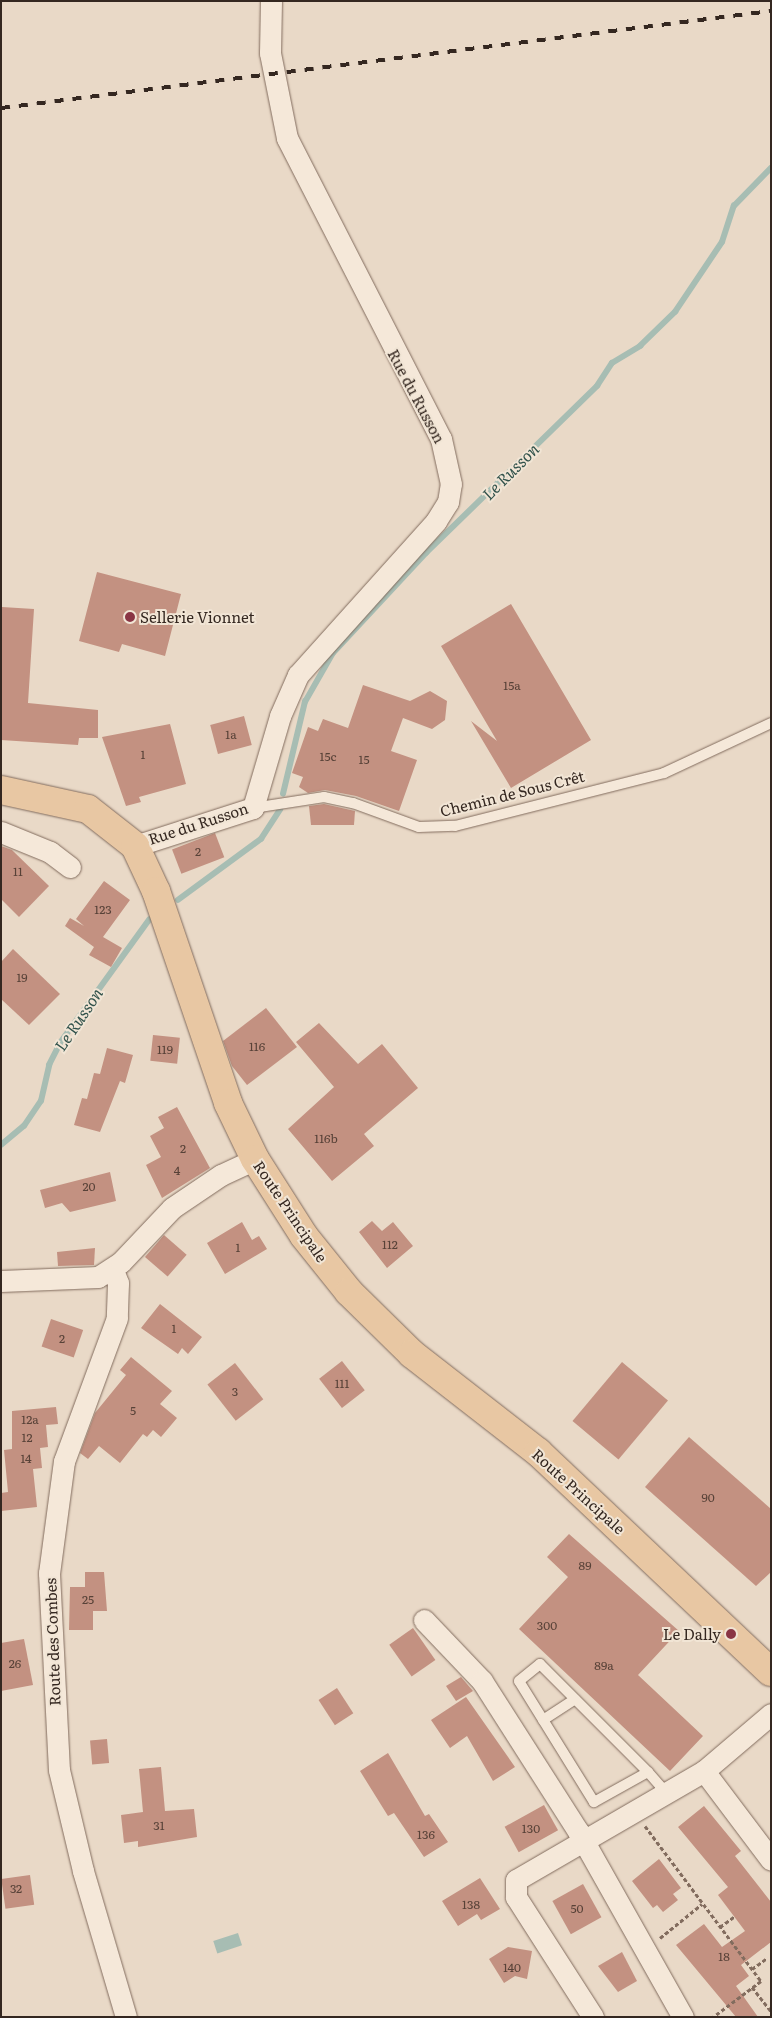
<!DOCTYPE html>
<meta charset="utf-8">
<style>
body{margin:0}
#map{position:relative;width:772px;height:2018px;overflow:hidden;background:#e9d9c7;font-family:Literata,serif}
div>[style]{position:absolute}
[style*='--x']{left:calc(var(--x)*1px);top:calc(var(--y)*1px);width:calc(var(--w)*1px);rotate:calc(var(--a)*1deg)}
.water>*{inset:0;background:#a7bdb3;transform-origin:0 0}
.stream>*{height:5.5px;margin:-2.75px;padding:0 2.75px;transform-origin:2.75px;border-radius:2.75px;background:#a7bdb3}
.building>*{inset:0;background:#c39181;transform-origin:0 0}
.path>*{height:3px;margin-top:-1.5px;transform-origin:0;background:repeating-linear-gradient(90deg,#826c5e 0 4px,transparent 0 6.5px)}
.roads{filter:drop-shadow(0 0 1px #826c5e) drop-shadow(0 0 1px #826c5e)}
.lane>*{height:10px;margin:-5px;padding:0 5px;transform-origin:5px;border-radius:5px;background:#f5e8d9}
.street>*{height:21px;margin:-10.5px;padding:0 10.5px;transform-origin:10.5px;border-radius:10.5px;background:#f5e8d9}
.primary>*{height:28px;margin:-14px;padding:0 14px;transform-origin:14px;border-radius:14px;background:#e8c7a3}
.rail>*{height:4px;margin-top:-2px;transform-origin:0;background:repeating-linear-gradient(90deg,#342720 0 9px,transparent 0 18px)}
.dots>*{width:14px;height:14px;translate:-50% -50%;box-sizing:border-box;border:2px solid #f1e5d5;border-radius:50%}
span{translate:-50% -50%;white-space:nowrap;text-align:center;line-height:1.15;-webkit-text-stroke:4px #f1e5d5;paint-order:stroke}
.number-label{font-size:12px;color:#584238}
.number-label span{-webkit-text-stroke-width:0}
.street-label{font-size:15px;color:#342720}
.poi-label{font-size:15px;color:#342720}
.left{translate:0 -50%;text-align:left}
.right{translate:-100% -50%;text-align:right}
.water-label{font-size:16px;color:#31524b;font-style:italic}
.frame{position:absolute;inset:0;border:2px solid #342720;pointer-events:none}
</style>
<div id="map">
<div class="water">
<div style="left:238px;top:1933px;width:13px;height:26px;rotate:72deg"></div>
</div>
<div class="stream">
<div style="--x:283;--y:794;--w:95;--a:-76.6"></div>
<div style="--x:305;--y:702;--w:56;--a:-60.3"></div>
<div style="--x:333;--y:653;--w:137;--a:-47.1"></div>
<div style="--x:426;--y:553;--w:239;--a:-44.3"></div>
<div style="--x:597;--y:386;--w:27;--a:-57"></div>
<div style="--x:612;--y:363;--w:33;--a:-31"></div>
<div style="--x:640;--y:346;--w:49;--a:-44.2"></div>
<div style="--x:675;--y:312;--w:84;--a:-56.1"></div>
<div style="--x:722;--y:242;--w:38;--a:-72"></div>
<div style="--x:734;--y:206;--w:53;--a:-45.8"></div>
<div style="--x:178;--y:900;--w:103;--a:-36.3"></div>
<div style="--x:261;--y:839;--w:35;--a:-57"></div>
<div style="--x:1;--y:1145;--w:30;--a:-40"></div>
<div style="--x:24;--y:1126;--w:30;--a:-56"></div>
<div style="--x:41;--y:1101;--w:37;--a:-77"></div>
<div style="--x:49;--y:1065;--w:25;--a:-63"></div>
<div style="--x:60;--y:1043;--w:152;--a:-54.1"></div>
</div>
<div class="building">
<div style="clip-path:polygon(97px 572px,181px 594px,165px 656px,122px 644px,119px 652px,79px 641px)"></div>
<div style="clip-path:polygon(511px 604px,591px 740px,511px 788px,471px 721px,497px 741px,441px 646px)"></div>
<div style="clip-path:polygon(2px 607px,34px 609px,28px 703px,98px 710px,98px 738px,79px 738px,78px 745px,1px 740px)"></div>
<div style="clip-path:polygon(363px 685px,410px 701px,430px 691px,447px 701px,445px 720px,432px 729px,403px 718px,391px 751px,417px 760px,399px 811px,356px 796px,325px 790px,308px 793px,299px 787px,303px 777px,292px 773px,308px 727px,318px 731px,323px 719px,348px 728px)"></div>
<div style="left:244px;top:716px;width:30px;height:35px;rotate:75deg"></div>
<div style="clip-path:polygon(170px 724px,186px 784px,139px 797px,141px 802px,126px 806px,102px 737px)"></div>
<div style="clip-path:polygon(324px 804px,355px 811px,354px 825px,311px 825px,309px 806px)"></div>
<div style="left:215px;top:833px;width:26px;height:46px;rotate:69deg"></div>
<div style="clip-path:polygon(1px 846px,12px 850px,49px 886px,19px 917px,1px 899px)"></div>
<div style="clip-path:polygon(104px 881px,130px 900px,103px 937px,122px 948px,111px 967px,89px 955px,94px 947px,65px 926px,70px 918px,84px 926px,76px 919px)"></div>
<div style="clip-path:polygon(13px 949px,60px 994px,29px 1025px,1px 999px,1px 962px)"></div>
<div style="clip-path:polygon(266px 1008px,297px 1047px,247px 1085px,232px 1066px,223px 1041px)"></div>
<div style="clip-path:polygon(319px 1023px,358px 1064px,382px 1044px,418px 1088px,364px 1134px,374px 1146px,332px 1181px,288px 1129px,334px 1087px,296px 1042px)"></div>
<div style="left:153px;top:1035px;width:27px;height:26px;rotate:6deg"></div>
<div style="clip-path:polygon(107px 1048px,133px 1055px,125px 1083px,120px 1081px,100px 1132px,74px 1125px,82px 1098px,87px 1099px,94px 1073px,100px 1074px)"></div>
<div style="clip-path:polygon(177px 1107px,210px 1168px,162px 1198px,146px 1165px,161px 1157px,150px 1136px,164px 1128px,158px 1117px)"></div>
<div style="clip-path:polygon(110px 1172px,116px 1201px,70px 1212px,62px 1203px,45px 1208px,40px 1190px)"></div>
<div style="clip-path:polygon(372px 1221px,382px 1231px,393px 1222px,413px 1246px,387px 1268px,359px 1232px)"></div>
<div style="clip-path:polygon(242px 1222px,252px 1240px,259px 1236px,267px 1249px,225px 1274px,207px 1243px)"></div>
<div style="left:164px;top:1235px;width:30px;height:29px;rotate:41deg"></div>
<div style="clip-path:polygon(95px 1248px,94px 1265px,58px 1266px,57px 1252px)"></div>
<div style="clip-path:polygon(160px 1304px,202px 1337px,188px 1354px,182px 1348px,178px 1354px,141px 1328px)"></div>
<div style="left:51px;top:1319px;width:34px;height:29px;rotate:19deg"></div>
<div style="clip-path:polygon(131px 1357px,172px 1391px,160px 1404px,177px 1418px,161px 1437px,153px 1430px,147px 1437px,143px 1434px,120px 1463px,99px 1446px,88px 1459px,80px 1453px,95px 1413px,126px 1375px,120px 1370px)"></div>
<div style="left:342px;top:1361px;width:37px;height:29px;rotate:52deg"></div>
<div style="left:622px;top:1362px;width:60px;height:77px;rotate:40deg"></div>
<div style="left:235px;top:1363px;width:46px;height:35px;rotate:52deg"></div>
<div style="clip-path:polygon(56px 1407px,58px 1424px,46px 1425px,48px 1447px,40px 1448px,42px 1468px,33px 1469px,37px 1507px,1px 1511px,1px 1493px,8px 1492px,4px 1450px,12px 1449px,12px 1411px)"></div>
<div style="clip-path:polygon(689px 1437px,771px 1509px,771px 1572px,756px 1586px,645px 1487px)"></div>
<div style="clip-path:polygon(569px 1534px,679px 1631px,638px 1675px,703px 1736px,670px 1771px,519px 1629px,568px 1577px,547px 1557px)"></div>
<div style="clip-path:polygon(85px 1572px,104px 1572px,107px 1611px,93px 1611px,93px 1630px,69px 1630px,70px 1587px,85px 1587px)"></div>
<div style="left:413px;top:1628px;width:39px;height:29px;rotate:55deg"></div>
<div style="clip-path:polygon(24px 1639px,33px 1685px,1px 1691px,1px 1643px)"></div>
<div style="clip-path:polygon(461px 1677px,473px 1691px,456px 1701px,446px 1686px)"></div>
<div style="left:337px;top:1688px;width:30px;height:22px;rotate:57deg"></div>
<div style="clip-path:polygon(466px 1697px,515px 1767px,493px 1781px,467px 1736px,450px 1748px,431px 1720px)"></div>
<div style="left:107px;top:1739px;width:24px;height:17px;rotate:85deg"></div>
<div style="clip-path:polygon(388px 1753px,425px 1816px,429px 1814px,448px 1842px,424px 1857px,394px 1813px,388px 1816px,360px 1771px)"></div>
<div style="clip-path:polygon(161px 1767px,165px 1811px,194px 1809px,197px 1837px,138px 1847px,138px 1841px,124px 1843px,121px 1815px,143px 1812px,139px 1769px)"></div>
<div style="left:544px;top:1805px;width:29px;height:45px;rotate:61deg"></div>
<div style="clip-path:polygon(704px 1806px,741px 1851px,735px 1856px,771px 1902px,771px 1942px,741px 1965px,749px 1976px,736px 1986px,758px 2017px,736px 2017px,676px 1945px,704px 1924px,722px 1947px,745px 1931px,718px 1895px,728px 1887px,678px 1827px)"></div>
<div style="clip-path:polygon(659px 1859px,681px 1888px,673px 1894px,678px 1900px,663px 1912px,657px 1905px,653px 1908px,632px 1881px)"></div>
<div style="left:30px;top:1875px;width:30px;height:29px;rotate:82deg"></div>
<div style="clip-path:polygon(480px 1878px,500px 1909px,481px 1920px,477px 1914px,458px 1926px,442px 1901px)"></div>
<div style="left:583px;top:1884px;width:38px;height:35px;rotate:61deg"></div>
<div style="clip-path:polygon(508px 1947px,532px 1951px,527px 1979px,515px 1976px,504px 1983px,489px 1959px)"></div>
<div style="clip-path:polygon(622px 1952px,637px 1981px,618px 1992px,598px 1966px)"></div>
</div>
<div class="path">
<div style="--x:645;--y:1826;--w:194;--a:53.2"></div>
<div style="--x:761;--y:1981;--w:60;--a:143.1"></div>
<div style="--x:720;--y:1927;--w:19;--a:-36"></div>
<div style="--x:660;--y:1938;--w:54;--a:-39"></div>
<div style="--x:752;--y:1969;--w:19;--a:-36"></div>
<div style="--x:752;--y:1987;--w:31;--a:52"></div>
</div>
<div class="roads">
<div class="lane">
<div style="--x:253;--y:808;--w:72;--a:-8.8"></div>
<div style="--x:324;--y:797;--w:30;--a:12"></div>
<div style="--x:353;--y:803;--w:70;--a:20"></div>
<div style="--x:419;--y:827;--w:36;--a:-2"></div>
<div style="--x:455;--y:826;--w:216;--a:-14.2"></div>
<div style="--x:664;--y:773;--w:118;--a:-25"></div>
<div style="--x:543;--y:1720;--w:38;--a:-33"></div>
<div style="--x:648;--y:1772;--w:62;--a:150.9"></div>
<div style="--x:594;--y:1802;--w:142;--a:-121.8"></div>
<div style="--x:519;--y:1681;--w:27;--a:-39"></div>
<div style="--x:540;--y:1664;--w:153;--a:45"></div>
<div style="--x:648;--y:1772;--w:18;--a:49"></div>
<div style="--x:660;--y:1786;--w:9;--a:54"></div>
</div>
<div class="street">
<div style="--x:1;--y:832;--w:53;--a:22.2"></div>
<div style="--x:50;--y:852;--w:25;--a:37"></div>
<div style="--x:135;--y:846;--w:124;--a:-17.9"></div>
<div style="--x:253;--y:808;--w:96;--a:-73.6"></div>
<div style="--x:280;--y:716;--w:45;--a:-66.3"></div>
<div style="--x:298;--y:675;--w:207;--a:-48.1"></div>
<div style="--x:436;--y:521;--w:22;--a:-58"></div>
<div style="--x:448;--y:502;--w:18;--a:-81"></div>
<div style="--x:451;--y:484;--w:46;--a:-102.5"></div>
<div style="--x:441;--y:439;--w:338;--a:-117.1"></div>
<div style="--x:287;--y:138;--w:87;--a:-101.3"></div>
<div style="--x:270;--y:53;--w:52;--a:-88.9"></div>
<div style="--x:113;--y:1270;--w:14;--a:69"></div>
<div style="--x:118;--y:1283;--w:35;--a:92"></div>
<div style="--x:117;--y:1318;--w:153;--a:110.3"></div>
<div style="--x:64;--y:1461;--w:113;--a:97.6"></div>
<div style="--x:49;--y:1573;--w:197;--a:87.1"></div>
<div style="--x:59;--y:1770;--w:104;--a:76.6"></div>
<div style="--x:83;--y:1871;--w:152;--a:73.6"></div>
<div style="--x:1;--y:1281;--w:97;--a:-2.4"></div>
<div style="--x:98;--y:1277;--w:27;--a:-33"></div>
<div style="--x:121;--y:1262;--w:74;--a:-46.6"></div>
<div style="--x:172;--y:1208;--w:59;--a:-34"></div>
<div style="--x:221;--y:1175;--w:38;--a:-25"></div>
<div style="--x:424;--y:1620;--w:84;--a:46.4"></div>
<div style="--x:482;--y:1681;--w:178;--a:57.4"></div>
<div style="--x:578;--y:1831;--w:214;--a:60.6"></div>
<div style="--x:704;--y:1771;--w:111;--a:53"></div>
<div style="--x:593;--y:2017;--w:143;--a:-122.7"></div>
<div style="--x:516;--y:1897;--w:17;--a:-90"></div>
<div style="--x:516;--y:1880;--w:217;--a:-30.1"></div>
<div style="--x:704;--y:1771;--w:88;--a:-40.4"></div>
</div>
<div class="primary">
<div style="--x:1;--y:790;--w:89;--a:12.3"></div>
<div style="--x:88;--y:809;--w:60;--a:38.2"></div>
<div style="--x:135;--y:846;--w:50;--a:65"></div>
<div style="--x:156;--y:891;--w:224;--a:71.2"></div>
<div style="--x:228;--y:1103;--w:62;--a:64.3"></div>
<div style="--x:255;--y:1159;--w:91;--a:57.5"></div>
<div style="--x:304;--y:1236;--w:72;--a:51.2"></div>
<div style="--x:349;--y:1292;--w:88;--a:44.5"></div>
<div style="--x:412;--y:1354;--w:160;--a:37.9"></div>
<div style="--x:538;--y:1452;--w:320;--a:43.4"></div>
</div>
</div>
<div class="rail">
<div style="--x:1;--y:108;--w:776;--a:-7.18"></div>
</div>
<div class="dots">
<div style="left:130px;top:617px;background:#8a3544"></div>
<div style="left:731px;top:1634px;background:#8a3544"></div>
</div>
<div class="number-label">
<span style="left:512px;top:686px">15a</span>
<span style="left:231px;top:735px">1a</span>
<span style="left:143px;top:755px">1</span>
<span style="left:328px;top:757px">15c</span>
<span style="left:364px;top:760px">15</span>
<span style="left:198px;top:852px">2</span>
<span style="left:18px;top:872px">11</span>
<span style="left:103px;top:910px">123</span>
<span style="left:22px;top:978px">19</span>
<span style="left:257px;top:1047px">116</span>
<span style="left:165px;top:1050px">119</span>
<span style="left:326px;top:1139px">116b</span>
<span style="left:183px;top:1149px">2</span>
<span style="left:177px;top:1171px">4</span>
<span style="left:89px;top:1187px">20</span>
<span style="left:390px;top:1245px">112</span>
<span style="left:238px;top:1248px">1</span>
<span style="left:174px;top:1329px">1</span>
<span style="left:62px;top:1339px">2</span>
<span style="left:342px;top:1384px">111</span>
<span style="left:235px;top:1392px">3</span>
<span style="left:133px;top:1411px">5</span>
<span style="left:30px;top:1420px">12a</span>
<span style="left:27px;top:1438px">12</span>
<span style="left:26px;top:1459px">14</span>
<span style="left:708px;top:1498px">90</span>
<span style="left:585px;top:1566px">89</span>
<span style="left:88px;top:1600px">25</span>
<span style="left:547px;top:1626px">300</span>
<span style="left:15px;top:1664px">26</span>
<span style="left:604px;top:1666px">89a</span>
<span style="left:159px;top:1826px">31</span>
<span style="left:531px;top:1829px">130</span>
<span style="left:426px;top:1835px">136</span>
<span style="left:16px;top:1889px">32</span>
<span style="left:471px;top:1905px">138</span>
<span style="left:577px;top:1909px">50</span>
<span style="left:724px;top:1957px">18</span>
<span style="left:512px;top:1968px">140</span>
</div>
<div class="street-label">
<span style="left:417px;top:396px;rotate:62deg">Rue du Russon</span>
<span style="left:512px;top:793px;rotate:-14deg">Chemin de Sous Crêt</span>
<span style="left:198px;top:823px;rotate:-18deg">Rue du Russon</span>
<span style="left:291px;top:1211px;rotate:56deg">Route Principale</span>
<span style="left:579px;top:1491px;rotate:42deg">Route Principale</span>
<span style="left:52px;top:1642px;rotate:-92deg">Route des Combes</span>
</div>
<div class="poi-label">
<span class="left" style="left:140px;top:617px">Sellerie Vionnet</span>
<span class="right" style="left:721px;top:1634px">Le Dally</span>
</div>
<div class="water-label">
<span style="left:510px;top:471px;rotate:-45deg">Le Russon</span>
<span style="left:78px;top:1019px;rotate:-56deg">Le Russon</span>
</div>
<div class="frame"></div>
</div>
